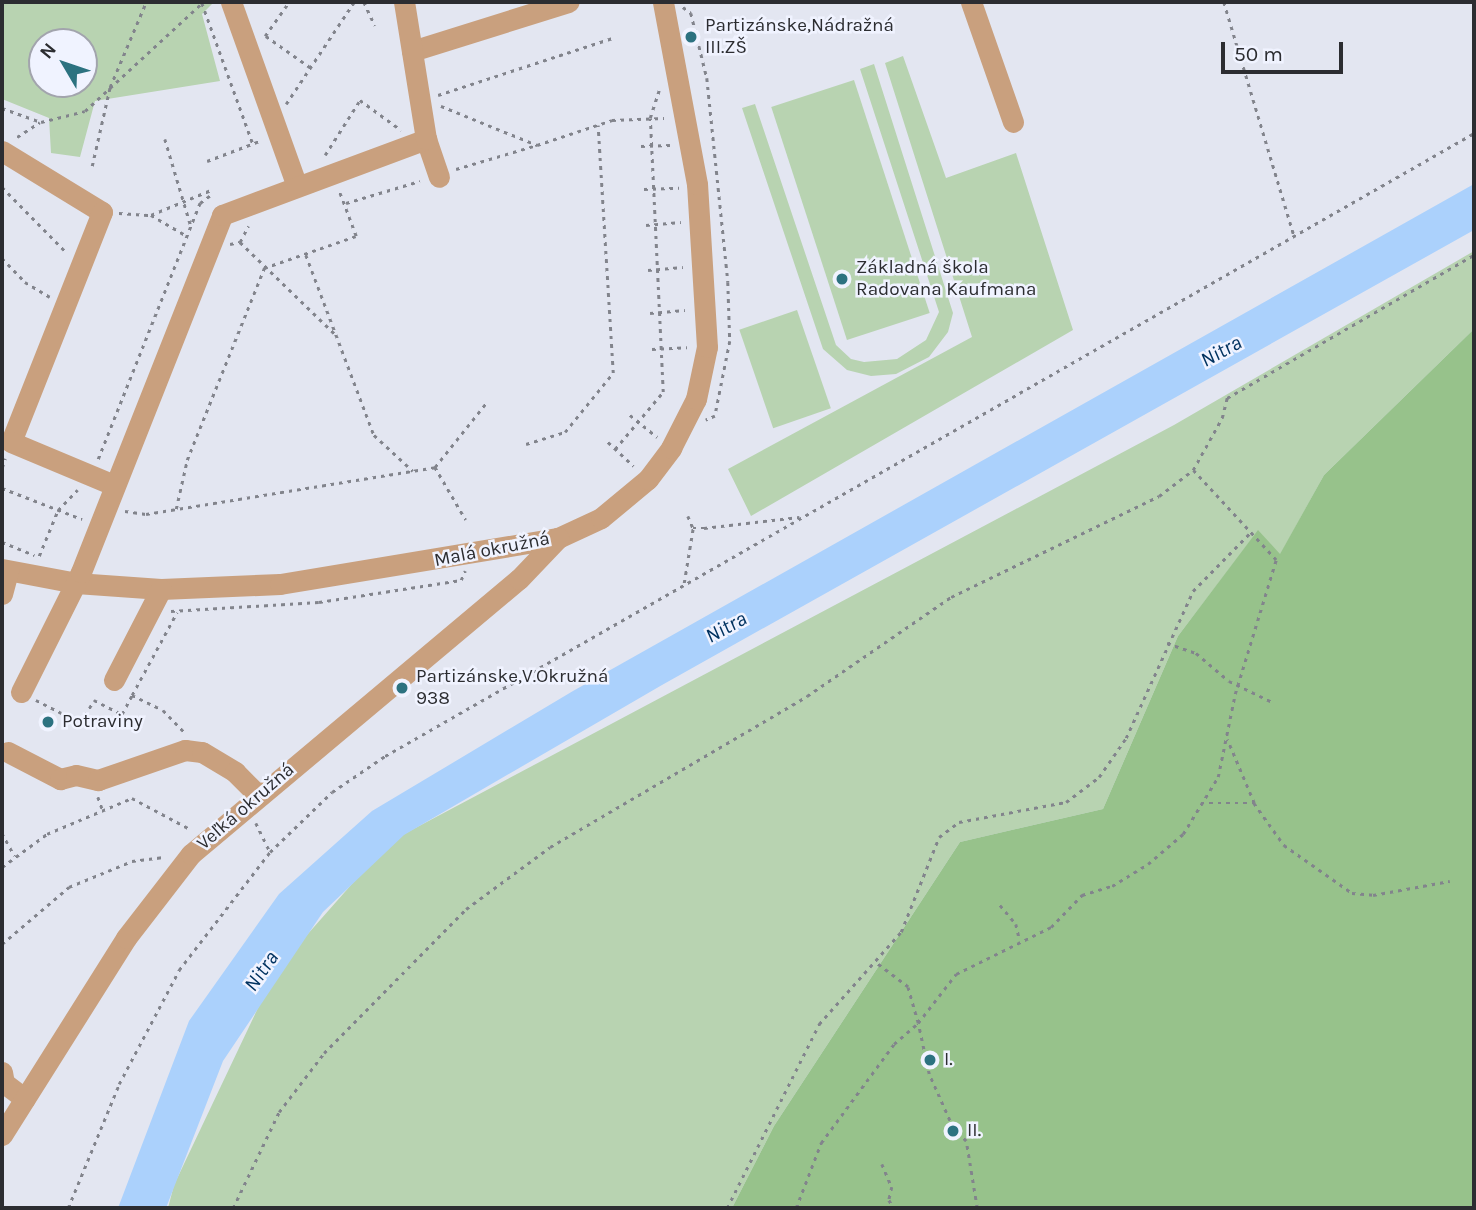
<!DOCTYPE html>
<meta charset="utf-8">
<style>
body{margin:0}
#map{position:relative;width:1476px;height:1210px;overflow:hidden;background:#e3e6f1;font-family:Karla,sans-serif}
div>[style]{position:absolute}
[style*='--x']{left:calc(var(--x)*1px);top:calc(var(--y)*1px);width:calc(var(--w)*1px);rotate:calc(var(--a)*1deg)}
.green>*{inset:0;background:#b8d3b1;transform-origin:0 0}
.forest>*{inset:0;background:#97c28b}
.water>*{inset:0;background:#abd1fc}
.path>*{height:2.5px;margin-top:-1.25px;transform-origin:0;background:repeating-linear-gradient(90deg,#82848c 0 3.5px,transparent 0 8.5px)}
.minor>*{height:21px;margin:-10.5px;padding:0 10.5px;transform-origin:10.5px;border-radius:10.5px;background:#c9a07e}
.dots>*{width:19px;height:19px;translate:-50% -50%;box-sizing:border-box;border:4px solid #f0f3ff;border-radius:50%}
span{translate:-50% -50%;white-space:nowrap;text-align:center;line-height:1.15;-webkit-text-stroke:5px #f0f3ff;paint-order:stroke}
.poi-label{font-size:19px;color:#2c2d31}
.left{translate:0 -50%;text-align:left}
.street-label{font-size:19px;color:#2c2d31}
.water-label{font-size:21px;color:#003260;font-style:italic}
.frame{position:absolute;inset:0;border:4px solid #2c2d31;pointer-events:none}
.north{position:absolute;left:28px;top:28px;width:70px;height:70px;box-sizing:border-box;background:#f0f3ff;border:2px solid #a2a4ad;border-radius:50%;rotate:309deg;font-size:19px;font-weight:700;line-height:28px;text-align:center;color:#2c2d31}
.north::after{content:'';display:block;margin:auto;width:24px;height:32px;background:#2c7280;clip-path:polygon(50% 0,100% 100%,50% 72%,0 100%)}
.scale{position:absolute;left:1221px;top:42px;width:122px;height:32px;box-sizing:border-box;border:4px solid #2c2d31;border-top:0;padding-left:9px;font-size:21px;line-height:24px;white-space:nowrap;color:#2c2d31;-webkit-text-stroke:5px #f0f3ff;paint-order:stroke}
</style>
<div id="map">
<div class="green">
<div style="clip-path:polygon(evenodd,2px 2px,214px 2px,202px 14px,220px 81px,95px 101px,80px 157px,51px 153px,49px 118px,2px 99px,2px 2px,42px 42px,84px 42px,84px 84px,42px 84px,42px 42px)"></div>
<div style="clip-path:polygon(903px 56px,946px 178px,1016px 153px,1073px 330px,751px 516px,728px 469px,972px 337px,885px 63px)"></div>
<div style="clip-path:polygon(874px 64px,953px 313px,948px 332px,929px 357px,896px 374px,871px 376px,847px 370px,823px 349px,742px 108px,755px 104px,836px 345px,851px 359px,864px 362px,897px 359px,926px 340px,939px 312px,860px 69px)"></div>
<div style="left:854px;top:80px;width:245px;height:87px;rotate:72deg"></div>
<div style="clip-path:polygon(1474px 251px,1474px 329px,1324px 475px,1280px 555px,1258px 531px,1178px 636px,1103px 809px,960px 842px,774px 1126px,732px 1208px,168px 1208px,174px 1185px,276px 970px,389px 842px,1174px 425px)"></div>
<div style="left:797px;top:310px;width:104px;height:61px;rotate:71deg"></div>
</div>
<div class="forest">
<div style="clip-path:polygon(1474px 329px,1474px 1208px,732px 1208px,774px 1126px,960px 842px,1103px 809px,1178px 636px,1258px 530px,1280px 554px,1324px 475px)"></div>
</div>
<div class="water">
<div style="clip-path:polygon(1474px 184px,1474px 230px,662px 685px,404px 835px,323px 912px,223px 1061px,166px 1208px,118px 1208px,189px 1021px,279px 894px,372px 811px,573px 691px)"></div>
</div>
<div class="path">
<div style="--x:364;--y:2;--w:26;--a:65"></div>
<div style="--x:1224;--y:2;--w:244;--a:73.3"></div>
<div style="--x:202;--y:3;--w:150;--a:70.1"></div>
<div style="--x:683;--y:7;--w:10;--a:37"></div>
<div style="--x:691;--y:13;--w:67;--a:76.2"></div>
<div style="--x:707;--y:78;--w:205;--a:84.1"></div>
<div style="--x:728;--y:282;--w:59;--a:88.1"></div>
<div style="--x:730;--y:341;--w:76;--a:101.3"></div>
<div style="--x:715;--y:416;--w:10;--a:156"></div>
<div style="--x:265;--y:36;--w:42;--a:-54.8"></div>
<div style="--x:266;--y:36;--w:55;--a:35.4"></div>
<div style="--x:438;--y:95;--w:186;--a:-18.1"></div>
<div style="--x:286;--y:104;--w:123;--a:-56.3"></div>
<div style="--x:441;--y:106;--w:104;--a:22.1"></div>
<div style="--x:537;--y:145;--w:79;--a:-18.4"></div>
<div style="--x:612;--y:120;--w:52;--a:-2.2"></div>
<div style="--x:2;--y:108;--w:41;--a:19.7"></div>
<div style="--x:41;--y:122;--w:45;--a:-14"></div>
<div style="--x:85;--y:111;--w:161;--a:-42.7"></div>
<div style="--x:17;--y:137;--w:27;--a:-33"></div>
<div style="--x:165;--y:139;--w:91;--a:73.4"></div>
<div style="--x:641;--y:146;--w:29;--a:-2"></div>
<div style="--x:325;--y:155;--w:65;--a:-57.5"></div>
<div style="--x:360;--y:100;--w:51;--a:36.2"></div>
<div style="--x:207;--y:161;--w:59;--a:-20.9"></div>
<div style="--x:92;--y:166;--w:81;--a:-77.2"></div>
<div style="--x:110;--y:87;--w:92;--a:-67"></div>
<div style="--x:456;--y:169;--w:84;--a:-16.5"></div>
<div style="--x:2;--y:187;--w:91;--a:45.4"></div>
<div style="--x:644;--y:189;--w:35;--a:-2"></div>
<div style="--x:346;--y:203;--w:77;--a:-16.6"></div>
<div style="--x:119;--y:213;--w:32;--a:4"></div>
<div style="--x:151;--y:215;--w:65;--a:-22.6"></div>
<div style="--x:151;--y:215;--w:42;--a:30.3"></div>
<div style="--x:646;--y:225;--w:35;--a:-5"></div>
<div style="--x:240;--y:242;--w:134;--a:44.1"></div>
<div style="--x:230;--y:244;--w:10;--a:-11"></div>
<div style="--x:240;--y:242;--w:18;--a:-63"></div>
<div style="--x:306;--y:255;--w:192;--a:69.3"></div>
<div style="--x:374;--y:435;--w:53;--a:42.7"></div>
<div style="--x:2;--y:258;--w:33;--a:46"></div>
<div style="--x:25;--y:282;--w:29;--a:31"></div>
<div style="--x:648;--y:270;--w:35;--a:-5"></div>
<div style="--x:650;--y:313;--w:35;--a:-5"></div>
<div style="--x:652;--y:349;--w:35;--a:-3"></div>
<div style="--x:630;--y:415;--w:35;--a:39"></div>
<div style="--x:608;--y:442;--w:35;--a:43"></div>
<div style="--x:526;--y:444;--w:41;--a:-17.1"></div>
<div style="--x:565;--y:432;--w:76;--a:-50.9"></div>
<div style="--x:613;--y:373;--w:248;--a:-93.5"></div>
<div style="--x:615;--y:449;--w:75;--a:-49.9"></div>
<div style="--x:663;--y:392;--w:274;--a:-92.7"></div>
<div style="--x:650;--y:118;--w:29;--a:-72"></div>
<div style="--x:98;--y:459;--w:276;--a:-68.3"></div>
<div style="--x:200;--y:203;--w:15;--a:-37"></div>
<div style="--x:435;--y:467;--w:61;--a:59.7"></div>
<div style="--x:2;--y:468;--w:10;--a:-73"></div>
<div style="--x:2;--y:488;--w:86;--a:21.2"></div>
<div style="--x:176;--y:509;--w:50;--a:-77.3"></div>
<div style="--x:187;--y:460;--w:207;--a:-68.1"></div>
<div style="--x:264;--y:268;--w:97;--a:-19.2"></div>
<div style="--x:356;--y:236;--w:48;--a:-110.7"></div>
<div style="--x:125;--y:511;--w:21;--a:8"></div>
<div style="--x:146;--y:514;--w:293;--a:-9.2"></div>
<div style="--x:435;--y:467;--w:82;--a:-51.4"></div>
<div style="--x:688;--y:516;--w:13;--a:67"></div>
<div style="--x:693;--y:528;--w:11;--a:0"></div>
<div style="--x:704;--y:528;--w:96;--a:-6.6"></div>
<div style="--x:2;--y:542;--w:35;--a:22"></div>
<div style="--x:39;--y:556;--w:50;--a:-67.6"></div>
<div style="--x:58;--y:510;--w:28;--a:-46"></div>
<div style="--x:684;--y:583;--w:56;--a:-80.7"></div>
<div style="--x:171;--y:611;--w:148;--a:-3.5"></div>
<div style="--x:319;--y:602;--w:144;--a:-8.8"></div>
<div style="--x:461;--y:580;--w:10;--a:-66"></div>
<div style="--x:1167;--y:643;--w:31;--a:19"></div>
<div style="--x:1196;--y:653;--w:43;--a:40.3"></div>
<div style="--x:1229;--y:681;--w:48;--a:26"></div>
<div style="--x:132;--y:695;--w:94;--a:-61.5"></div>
<div style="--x:36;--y:700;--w:51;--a:27.1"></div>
<div style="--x:81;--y:723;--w:26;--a:-61"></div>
<div style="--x:94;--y:700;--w:31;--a:27"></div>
<div style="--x:122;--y:714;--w:21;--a:-62"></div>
<div style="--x:132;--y:695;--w:34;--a:26"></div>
<div style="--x:163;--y:710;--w:30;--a:46"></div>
<div style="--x:98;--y:797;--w:15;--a:70"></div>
<div style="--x:1201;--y:803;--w:53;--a:0"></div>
<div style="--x:1254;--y:803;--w:69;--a:-112.9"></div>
<div style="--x:1254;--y:803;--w:52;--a:54.5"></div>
<div style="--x:1284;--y:845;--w:83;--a:35.2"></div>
<div style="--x:1352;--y:893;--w:21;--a:5"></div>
<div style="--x:1373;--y:895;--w:78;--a:-10.3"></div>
<div style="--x:256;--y:823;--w:32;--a:64"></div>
<div style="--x:2;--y:833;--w:26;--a:61"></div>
<div style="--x:2;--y:867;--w:56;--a:-36.3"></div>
<div style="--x:47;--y:834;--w:92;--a:-23"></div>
<div style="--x:132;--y:798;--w:66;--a:28.1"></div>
<div style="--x:1000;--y:905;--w:25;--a:50"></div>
<div style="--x:1016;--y:924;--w:17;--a:77"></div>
<div style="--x:2;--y:944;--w:88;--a:-40.4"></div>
<div style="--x:69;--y:887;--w:68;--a:-22.4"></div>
<div style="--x:132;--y:861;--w:32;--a:-7"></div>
<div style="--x:882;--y:1164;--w:25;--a:67"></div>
<div style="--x:892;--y:1187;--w:13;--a:103"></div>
<div style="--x:889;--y:1200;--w:9;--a:58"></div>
<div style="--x:68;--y:1208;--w:134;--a:-67.6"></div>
<div style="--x:119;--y:1084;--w:129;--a:-62.2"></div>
<div style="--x:179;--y:970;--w:149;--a:-52.4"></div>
<div style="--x:270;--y:852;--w:86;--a:-44.1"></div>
<div style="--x:332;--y:792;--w:64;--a:-34.2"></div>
<div style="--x:385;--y:756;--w:1255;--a:-29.77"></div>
<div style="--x:233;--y:1208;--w:106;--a:-64.4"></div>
<div style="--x:279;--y:1112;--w:74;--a:-52.7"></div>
<div style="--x:324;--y:1053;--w:202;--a:-45.4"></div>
<div style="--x:466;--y:909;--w:104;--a:-36.4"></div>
<div style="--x:550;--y:847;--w:298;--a:-30.4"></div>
<div style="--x:807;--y:696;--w:175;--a:-34.5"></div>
<div style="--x:951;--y:597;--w:231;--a:-25.9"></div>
<div style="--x:1159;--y:496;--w:43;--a:-37.4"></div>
<div style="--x:1193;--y:470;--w:60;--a:-60.9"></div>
<div style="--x:1222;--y:418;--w:21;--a:-76"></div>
<div style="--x:1227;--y:398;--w:285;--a:-30.1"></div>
<div style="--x:727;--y:1208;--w:206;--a:-63.4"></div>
<div style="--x:819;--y:1024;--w:123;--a:-48.3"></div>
<div style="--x:901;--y:932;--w:102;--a:-68.2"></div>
<div style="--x:939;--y:837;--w:25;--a:-37"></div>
<div style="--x:959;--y:822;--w:109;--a:-10.6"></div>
<div style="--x:1066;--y:802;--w:41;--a:-37.1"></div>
<div style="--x:1099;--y:777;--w:47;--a:-55.3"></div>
<div style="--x:1126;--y:738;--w:162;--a:-65.5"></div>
<div style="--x:1193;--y:591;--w:81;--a:-45.5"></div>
<div style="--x:796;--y:1208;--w:70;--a:-69"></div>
<div style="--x:821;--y:1143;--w:123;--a:-53.6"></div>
<div style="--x:894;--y:1044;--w:32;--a:-41"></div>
<div style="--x:918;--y:1023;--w:37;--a:-106"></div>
<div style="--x:908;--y:987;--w:41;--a:-142.9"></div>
<div style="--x:977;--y:1208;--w:68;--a:-99.3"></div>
<div style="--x:966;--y:1141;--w:18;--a:-135"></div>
<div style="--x:953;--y:1128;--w:59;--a:-114"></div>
<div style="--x:929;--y:1074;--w:52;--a:-102.2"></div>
<div style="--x:918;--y:1023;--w:62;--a:-52.2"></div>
<div style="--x:956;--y:974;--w:106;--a:-26.3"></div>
<div style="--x:1051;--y:927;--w:45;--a:-45.9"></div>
<div style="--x:1082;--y:895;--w:31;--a:-17"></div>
<div style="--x:1112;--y:886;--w:42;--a:-31.4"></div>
<div style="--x:1148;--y:864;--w:46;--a:-40.6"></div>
<div style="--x:1183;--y:834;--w:67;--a:-58.4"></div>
<div style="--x:1218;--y:777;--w:85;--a:-78.4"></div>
<div style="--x:1235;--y:694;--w:140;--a:-73"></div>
<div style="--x:1276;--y:560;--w:122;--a:-132.7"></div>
</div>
<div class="minor">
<div style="--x:231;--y:2;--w:195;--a:70.3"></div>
<div style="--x:971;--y:2;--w:127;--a:70.7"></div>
<div style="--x:412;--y:51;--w:164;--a:-17.4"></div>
<div style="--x:426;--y:139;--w:40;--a:71.1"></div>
<div style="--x:2;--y:151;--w:117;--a:31.4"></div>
<div style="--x:102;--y:212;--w:247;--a:111.6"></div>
<div style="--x:11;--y:442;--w:112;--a:22.7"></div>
<div style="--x:2;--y:569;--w:75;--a:10.7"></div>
<div style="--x:76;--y:583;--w:85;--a:4"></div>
<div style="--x:161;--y:589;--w:119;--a:-2.4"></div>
<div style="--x:280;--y:584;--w:282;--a:-9.4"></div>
<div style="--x:558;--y:538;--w:47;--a:-24.9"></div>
<div style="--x:601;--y:518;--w:61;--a:-39.7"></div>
<div style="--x:648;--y:479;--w:39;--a:-53"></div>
<div style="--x:671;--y:448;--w:55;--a:-63"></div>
<div style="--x:696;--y:399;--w:53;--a:-78.1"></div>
<div style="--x:707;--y:347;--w:163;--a:-93.5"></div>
<div style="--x:697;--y:184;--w:185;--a:-100.6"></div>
<div style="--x:2;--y:594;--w:24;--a:-75"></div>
<div style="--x:114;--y:680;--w:102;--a:-62.7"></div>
<div style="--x:21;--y:692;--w:134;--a:-63.4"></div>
<div style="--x:81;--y:572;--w:384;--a:-68.4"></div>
<div style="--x:222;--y:215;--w:218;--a:-20.4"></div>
<div style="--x:426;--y:139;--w:139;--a:-99.1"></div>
<div style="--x:8;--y:752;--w:59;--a:27.4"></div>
<div style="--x:60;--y:779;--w:16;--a:-14"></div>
<div style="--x:76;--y:775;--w:23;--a:13"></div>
<div style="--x:98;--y:780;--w:92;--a:-19"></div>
<div style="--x:185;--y:750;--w:17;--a:7"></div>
<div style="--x:202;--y:752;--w:39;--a:31"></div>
<div style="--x:235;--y:772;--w:34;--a:45"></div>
<div style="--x:2;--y:1072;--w:11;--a:80"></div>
<div style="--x:4;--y:1083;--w:26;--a:37"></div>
<div style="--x:2;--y:1135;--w:233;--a:-57.8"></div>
<div style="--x:126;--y:938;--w:106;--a:-52.3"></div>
<div style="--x:191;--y:854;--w:428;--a:-40"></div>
<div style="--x:519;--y:579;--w:57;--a:-46.4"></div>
</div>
<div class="dots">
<div style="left:691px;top:37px;background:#2c7280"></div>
<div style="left:842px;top:279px;background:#2c7280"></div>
<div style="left:402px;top:688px;background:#2c7280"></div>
<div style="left:48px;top:722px;background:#2c7280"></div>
<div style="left:930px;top:1060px;background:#2c7280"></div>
<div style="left:953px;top:1131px;background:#2c7280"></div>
</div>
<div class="poi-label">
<span class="left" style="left:705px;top:37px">Partizánske,Nádražná<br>III.ZŠ</span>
<span class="left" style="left:856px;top:279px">Základná škola<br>Radovana Kaufmana</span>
<span class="left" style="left:416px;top:688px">Partizánske,V.Okružná<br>938</span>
<span class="left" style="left:62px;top:722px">Potraviny</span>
<span class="left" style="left:944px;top:1060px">I.</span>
<span class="left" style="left:967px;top:1131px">II.</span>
</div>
<div class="street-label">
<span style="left:492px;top:550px;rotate:-11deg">Malá okružná</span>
<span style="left:246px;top:807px;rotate:-41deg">Veľká okružná</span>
</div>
<div class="water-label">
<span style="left:1221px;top:351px;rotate:-29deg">Nitra</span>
<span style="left:726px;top:627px;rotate:-29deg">Nitra</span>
<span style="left:261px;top:971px;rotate:-55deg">Nitra</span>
</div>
<div class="frame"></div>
<div class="north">N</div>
<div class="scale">50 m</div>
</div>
